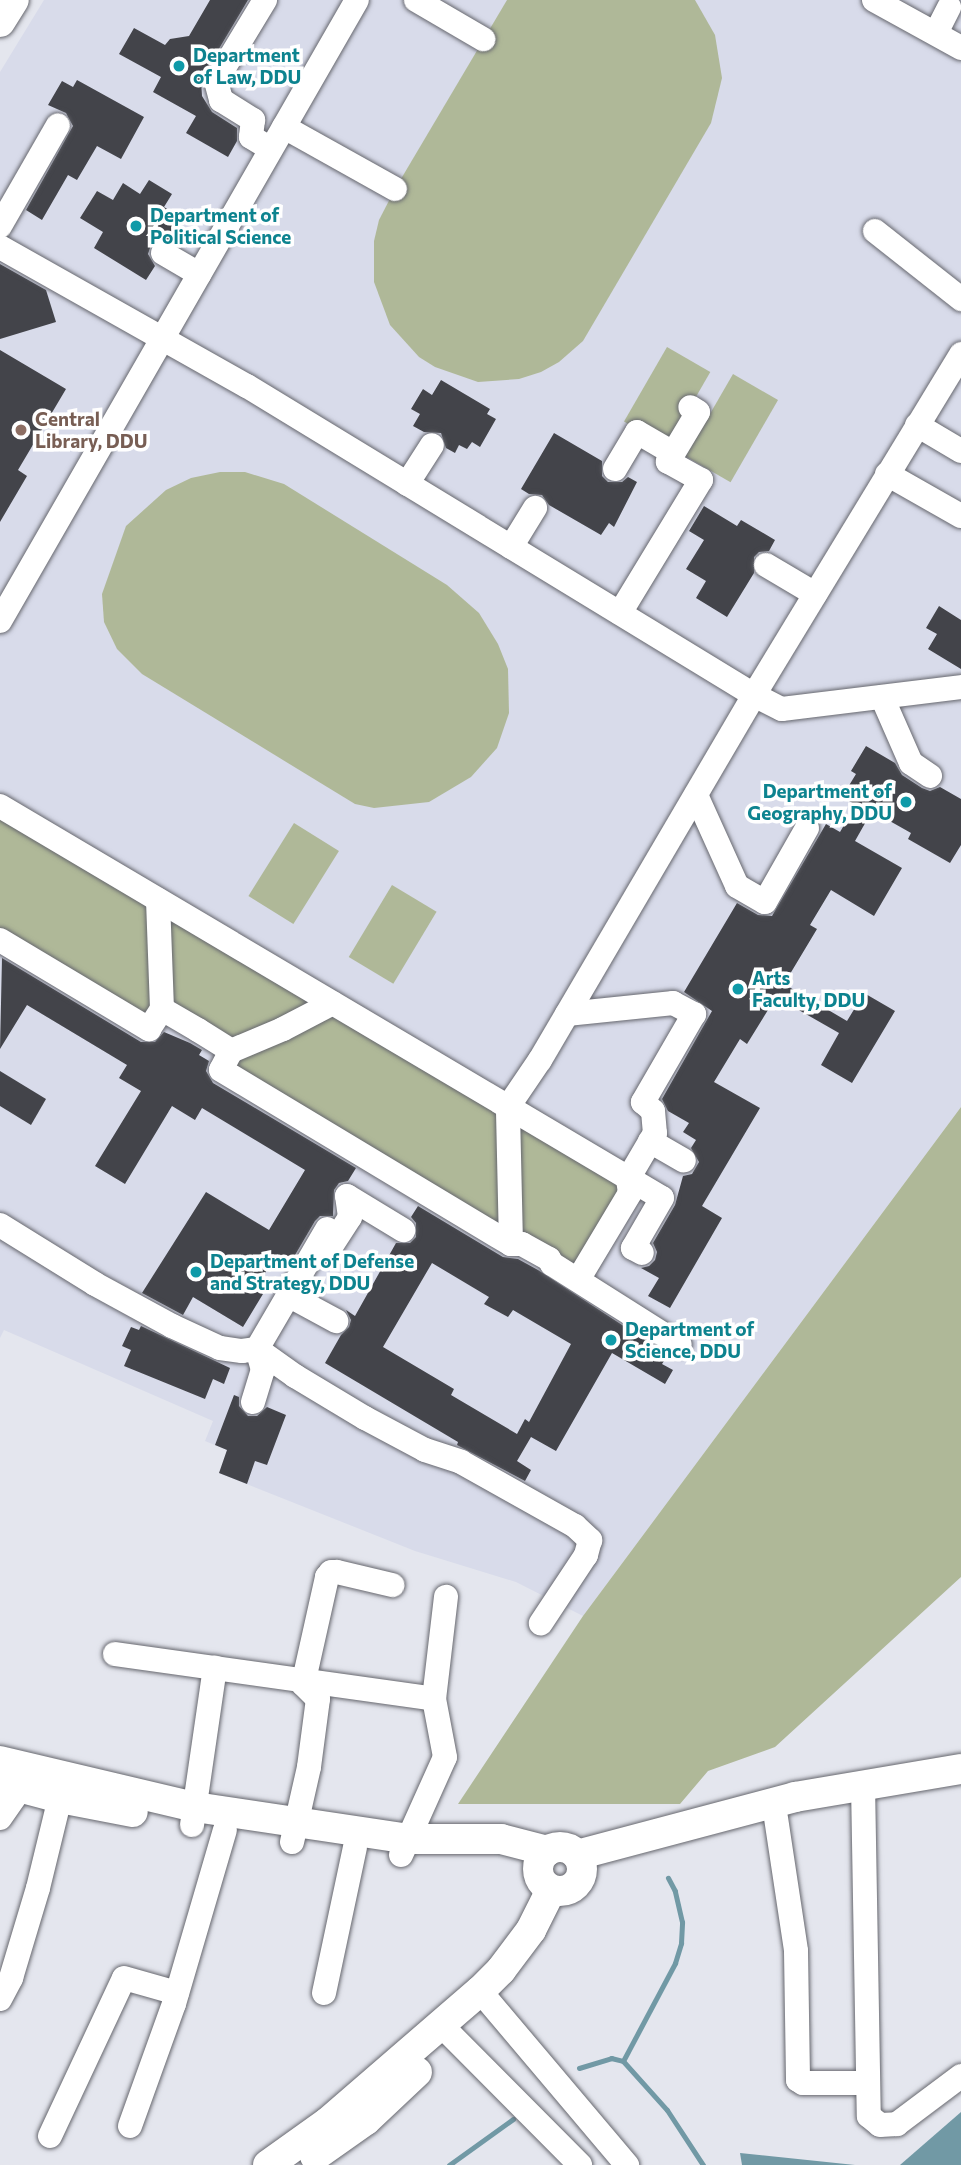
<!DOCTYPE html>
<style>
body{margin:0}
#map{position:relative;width:961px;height:2165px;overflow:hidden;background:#e4e6ee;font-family:Commissioner,sans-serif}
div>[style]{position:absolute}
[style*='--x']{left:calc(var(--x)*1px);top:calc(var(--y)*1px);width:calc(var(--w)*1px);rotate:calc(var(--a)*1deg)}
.built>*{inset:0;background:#d8dbea}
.green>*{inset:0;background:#afb898;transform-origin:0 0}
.water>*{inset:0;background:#7199a5}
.stream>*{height:5px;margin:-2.5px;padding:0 2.5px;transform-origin:2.5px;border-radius:2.5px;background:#7199a5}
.building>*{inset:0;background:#43444a}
.roads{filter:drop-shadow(0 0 2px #66676e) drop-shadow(0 0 2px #66676e)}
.minor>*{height:24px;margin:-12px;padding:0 12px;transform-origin:12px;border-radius:12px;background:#fff}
.major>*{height:30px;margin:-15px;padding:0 15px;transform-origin:15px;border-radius:15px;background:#fff}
.major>.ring{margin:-15px;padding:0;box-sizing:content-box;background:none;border:30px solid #fff;border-radius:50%}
.dots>*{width:19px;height:19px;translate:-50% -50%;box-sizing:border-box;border:4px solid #fff;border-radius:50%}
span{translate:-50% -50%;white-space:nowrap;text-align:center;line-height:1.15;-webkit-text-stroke:7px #fff;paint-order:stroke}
.culture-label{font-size:19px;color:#0d838f;font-weight:700}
.left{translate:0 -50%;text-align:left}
.right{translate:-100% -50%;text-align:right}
.education-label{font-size:19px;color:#785e54;font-weight:700}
</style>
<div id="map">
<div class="built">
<div style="clip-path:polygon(44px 0,961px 0,961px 1107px,583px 1616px,516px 1582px,415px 1551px,219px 1473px,227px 1450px,205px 1441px,213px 1421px,4px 1330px,0 1338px,0 72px)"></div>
</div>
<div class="green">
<div style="clip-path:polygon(507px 0,695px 0,715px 35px,722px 78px,711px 123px,583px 341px,559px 362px,541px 372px,519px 379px,478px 382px,435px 367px,419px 357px,390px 325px,374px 282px,374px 241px,379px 220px,395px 189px)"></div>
<div style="left:667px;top:347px;width:50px;height:86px;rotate:30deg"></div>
<div style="left:733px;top:374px;width:52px;height:95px;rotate:30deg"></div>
<div style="clip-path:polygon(220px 472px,245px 472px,284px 484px,447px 585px,479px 613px,498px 644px,508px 669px,509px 713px,497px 748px,471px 777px,429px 802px,374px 808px,355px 804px,142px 674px,117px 649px,104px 622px,102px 594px,126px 526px,166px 490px,191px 478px)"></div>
<div style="clip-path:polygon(0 813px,147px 902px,157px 1000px,148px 1016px,0 935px)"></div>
<div style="left:294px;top:823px;width:53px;height:86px;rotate:32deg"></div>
<div style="left:392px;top:885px;width:52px;height:84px;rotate:31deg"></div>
<div style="clip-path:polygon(164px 916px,311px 1004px,233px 1043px,173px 1005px)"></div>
<div style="clip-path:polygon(331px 1012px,500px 1114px,499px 1227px,239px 1078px,235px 1056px)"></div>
<div style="clip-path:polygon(961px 1107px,961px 1577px,775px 1747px,708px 1771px,680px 1804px,458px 1804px,583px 1616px)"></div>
<div style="clip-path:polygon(517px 1121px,622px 1188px,578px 1263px,572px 1264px,521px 1232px)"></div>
</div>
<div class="water">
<div style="clip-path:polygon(961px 2112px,961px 2165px,900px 2165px)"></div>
<div style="clip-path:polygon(740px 2153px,855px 2165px,742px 2165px)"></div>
</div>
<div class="stream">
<div style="--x:623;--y:2061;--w:111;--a:-62"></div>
<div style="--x:675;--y:1963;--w:21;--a:-73"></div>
<div style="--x:681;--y:1943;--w:21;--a:-87"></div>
<div style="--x:682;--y:1922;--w:32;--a:-103"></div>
<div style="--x:675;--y:1891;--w:15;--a:-118"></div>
<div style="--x:579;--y:2068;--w:34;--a:-17"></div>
<div style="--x:611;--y:2058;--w:12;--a:14"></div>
<div style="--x:623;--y:2061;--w:66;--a:48.1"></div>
<div style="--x:667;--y:2110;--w:66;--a:56.8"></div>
<div style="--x:449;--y:2165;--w:79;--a:-35.7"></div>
</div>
<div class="building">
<div style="clip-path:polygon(210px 0,248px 0,201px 79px,202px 96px,212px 112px,237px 128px,237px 141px,228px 157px,186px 133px,196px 116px,153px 92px,161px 77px,119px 54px,134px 28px,165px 45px,170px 39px,189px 36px)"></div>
<div style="clip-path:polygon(77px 80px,144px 117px,121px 159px,97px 146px,77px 180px,68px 175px,42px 220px,26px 210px,73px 126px,66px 113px,48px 105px,62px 81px,73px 87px)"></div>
<div style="clip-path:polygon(149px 180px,172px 194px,164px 207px,184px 219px,171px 240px,162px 238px,151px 245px,148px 254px,155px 266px,146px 280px,94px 248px,103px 232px,80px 218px,97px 191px,113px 200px,123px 183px,140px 194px)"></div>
<div style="clip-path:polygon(0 264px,46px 290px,56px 322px,0 339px)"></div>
<div style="clip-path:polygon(0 350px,66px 389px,18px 470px,27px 476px,0 522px)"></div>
<div style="clip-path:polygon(441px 380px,490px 409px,487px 414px,496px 419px,480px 447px,472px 442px,467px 449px,459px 445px,455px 453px,446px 448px,441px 433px,424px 432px,413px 426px,420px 414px,411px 409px,423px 389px,432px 395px)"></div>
<div style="clip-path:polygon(554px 433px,602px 461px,602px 476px,608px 482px,622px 482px,628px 477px,637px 482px,614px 527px,609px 523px,601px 535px,549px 505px,542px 495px,529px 494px,521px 489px)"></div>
<div style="clip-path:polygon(704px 506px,737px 526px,741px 520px,775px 540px,769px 551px,759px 552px,754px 557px,754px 573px,727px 617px,696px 598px,706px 581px,686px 569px,704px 540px,689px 531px)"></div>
<div style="clip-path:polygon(939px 606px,961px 620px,961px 669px,928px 649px,937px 634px,926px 628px)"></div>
<div style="clip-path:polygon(866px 746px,895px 763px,902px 775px,922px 788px,930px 791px,940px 787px,961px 799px,961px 845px,950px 863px,908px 839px,911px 833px,872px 811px,855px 841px,902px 868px,874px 916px,831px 890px,810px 925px,817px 929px,784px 984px,847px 1021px,864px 993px,895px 1011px,852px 1083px,821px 1065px,839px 1033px,776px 997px,747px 1044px,740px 1039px,714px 1082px,760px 1108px,702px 1206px,722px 1218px,670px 1308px,648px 1296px,659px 1278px,641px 1268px,649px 1266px,655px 1260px,657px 1252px,653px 1243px,675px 1205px,683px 1176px,692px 1174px,699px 1162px,691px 1148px,696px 1140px,683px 1132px,689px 1123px,668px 1111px,662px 1099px,712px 1011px,684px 992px,737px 903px,758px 915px,772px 916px,826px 824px,840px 832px,856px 805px,842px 797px,856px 774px,851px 771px)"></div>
<div style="clip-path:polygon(2px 958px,141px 1042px,155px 1042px,164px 1032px,190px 1043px,202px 1050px,199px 1055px,209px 1061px,206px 1071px,213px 1083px,356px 1168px,348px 1181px,339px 1183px,334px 1190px,333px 1216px,320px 1216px,315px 1221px,288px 1267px,279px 1261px,275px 1268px,268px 1268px,255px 1290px,263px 1294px,243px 1327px,193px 1297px,183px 1315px,142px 1293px,206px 1192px,269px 1230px,305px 1170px,202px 1108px,195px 1120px,172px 1106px,125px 1184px,95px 1166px,141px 1091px,119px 1078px,127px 1065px,27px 1005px,0 1049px)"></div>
<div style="clip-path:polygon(0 1071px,46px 1099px,31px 1125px,0 1106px)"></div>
<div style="clip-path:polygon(evenodd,418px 1206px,503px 1257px,518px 1259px,538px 1270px,668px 1355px,662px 1364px,673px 1370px,665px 1384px,612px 1353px,556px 1451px,531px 1437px,517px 1461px,531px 1470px,525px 1481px,457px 1445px,458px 1442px,325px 1363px,341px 1335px,349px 1327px,351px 1320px,346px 1310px,355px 1316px,396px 1243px,410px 1243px,416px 1237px,416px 1223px,411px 1217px,418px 1206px,432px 1263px,489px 1297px,484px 1304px,508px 1317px,513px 1310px,571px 1344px,529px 1422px,525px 1419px,517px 1434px,451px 1395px,454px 1389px,383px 1347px,432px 1263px)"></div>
<div style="clip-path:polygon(141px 1326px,230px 1368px,224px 1384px,213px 1379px,205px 1399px,124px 1366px,131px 1350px,122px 1346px,131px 1327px,139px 1330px)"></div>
<div style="clip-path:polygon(234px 1395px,239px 1397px,239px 1406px,248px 1416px,257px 1416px,267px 1407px,286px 1415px,267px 1465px,255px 1461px,247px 1484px,219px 1473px,227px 1450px,215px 1445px)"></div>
</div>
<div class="roads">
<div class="minor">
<div style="--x:265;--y:0;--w:95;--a:121.2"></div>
<div style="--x:216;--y:81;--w:20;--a:75"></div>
<div style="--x:221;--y:100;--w:38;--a:32"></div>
<div style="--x:253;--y:120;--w:17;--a:97"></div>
<div style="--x:251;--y:137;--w:23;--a:31"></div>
<div style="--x:416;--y:0;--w:78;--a:30.2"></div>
<div style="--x:874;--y:0;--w:99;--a:28.9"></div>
<div style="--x:936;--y:33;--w:29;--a:-63"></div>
<div style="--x:284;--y:127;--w:127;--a:29.2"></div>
<div style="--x:0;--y:226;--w:116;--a:-60.1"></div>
<div style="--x:875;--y:231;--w:110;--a:38.3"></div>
<div style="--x:0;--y:247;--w:283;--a:29.4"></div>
<div style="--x:247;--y:386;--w:594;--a:31.36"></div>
<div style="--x:754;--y:695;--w:31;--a:27"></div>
<div style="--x:782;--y:709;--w:180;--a:-7"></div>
<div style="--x:163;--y:253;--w:42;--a:30.3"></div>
<div style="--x:917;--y:425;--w:51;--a:30.6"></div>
<div style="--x:615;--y:469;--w:43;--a:-59.3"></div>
<div style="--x:637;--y:432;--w:42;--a:30.3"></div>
<div style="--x:887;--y:474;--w:85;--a:29.6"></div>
<div style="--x:407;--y:484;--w:46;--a:-57.3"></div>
<div style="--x:511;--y:547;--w:46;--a:-58.4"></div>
<div style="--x:766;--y:565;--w:57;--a:30.6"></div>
<div style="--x:620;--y:613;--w:156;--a:-58.7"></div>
<div style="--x:701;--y:480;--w:38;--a:-151"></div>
<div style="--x:668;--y:462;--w:58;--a:-59"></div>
<div style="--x:698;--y:412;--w:9;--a:-148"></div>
<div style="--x:0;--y:621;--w:716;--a:-60.11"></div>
<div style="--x:882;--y:697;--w:72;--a:66.3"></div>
<div style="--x:911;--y:763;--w:23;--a:34"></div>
<div style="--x:696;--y:795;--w:100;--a:65.7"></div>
<div style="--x:737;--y:886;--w:32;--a:30"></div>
<div style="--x:765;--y:902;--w:85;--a:-60.4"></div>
<div style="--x:0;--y:806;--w:769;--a:30.63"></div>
<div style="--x:662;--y:1198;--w:58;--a:120.1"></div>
<div style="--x:633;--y:1248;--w:10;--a:29"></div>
<div style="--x:158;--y:900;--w:109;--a:87.9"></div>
<div style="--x:0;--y:940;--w:174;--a:30.9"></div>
<div style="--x:149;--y:1029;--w:24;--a:-57"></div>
<div style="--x:162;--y:1009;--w:42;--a:30.3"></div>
<div style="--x:198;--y:1030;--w:39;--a:32"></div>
<div style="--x:231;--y:1051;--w:21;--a:118"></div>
<div style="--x:221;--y:1070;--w:338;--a:31"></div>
<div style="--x:511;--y:1244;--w:11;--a:0"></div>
<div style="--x:522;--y:1244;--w:31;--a:29"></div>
<div style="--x:549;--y:1259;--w:6;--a:59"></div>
<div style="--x:552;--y:1264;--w:151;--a:32.3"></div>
<div style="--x:567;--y:1014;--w:107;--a:-5.9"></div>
<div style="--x:673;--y:1003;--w:24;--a:28"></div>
<div style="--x:694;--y:1014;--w:102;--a:120.1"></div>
<div style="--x:643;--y:1102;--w:13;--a:42"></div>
<div style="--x:653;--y:1111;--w:22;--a:85"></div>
<div style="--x:655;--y:1133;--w:53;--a:120.4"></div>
<div style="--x:628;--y:1179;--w:14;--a:82"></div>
<div style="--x:630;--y:1193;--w:101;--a:120.9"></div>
<div style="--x:231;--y:1051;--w:56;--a:-22.9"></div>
<div style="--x:283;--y:1029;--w:56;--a:-27.5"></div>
<div style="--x:650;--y:1141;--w:39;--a:30"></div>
<div style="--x:347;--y:1196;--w:66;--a:31.3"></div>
<div style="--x:0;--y:1225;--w:112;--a:31.8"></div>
<div style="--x:95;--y:1284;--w:88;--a:28.6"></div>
<div style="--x:172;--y:1326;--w:53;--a:24.6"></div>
<div style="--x:220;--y:1348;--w:22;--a:8"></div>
<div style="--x:242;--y:1351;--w:15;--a:-8"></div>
<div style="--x:257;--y:1349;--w:139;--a:-59.7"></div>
<div style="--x:511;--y:1244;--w:137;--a:-91.3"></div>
<div style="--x:508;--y:1107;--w:57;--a:-55.8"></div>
<div style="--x:540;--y:1060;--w:423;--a:-59.6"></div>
<div style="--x:754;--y:695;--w:399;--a:-58.7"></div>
<div style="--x:322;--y:1250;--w:11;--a:-27"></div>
<div style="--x:332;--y:1245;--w:33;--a:-57"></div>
<div style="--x:350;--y:1217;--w:21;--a:-98"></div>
<div style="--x:288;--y:1295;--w:55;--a:28.4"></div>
<div style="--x:257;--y:1349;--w:47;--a:35.4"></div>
<div style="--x:295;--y:1376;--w:82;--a:31"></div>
<div style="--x:365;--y:1418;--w:68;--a:28.1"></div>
<div style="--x:425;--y:1450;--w:38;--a:18"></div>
<div style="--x:461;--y:1462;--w:131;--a:29.3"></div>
<div style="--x:575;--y:1526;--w:21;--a:43"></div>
<div style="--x:590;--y:1540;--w:16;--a:105"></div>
<div style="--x:586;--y:1555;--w:82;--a:123.5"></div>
<div style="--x:253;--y:1402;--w:34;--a:-73"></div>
<div style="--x:263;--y:1370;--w:22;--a:-106"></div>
<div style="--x:115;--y:1654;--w:322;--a:8"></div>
<div style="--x:863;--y:1784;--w:332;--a:89"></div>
<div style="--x:869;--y:2116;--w:14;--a:39"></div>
<div style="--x:880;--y:2125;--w:17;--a:-3"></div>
<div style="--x:897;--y:2124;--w:80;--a:-36.9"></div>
<div style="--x:0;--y:1818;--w:37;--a:-55"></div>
<div style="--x:776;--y:1818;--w:134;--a:81.4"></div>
<div style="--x:796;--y:1951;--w:129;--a:89.1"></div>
<div style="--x:798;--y:2080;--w:6;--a:31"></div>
<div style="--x:803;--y:2083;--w:64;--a:0"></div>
<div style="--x:192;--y:1825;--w:159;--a:-81.7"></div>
<div style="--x:292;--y:1842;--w:77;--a:-77.2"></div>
<div style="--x:309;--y:1767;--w:69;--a:-82.5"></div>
<div style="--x:318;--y:1699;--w:21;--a:-135"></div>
<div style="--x:303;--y:1684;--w:4;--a:-76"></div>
<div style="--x:304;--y:1680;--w:106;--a:-77.4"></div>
<div style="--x:327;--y:1577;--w:6;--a:-51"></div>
<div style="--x:331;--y:1572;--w:6;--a:0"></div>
<div style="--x:337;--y:1572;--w:57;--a:13.3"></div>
<div style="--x:401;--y:1855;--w:107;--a:-65.8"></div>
<div style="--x:445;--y:1757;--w:59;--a:-100.7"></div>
<div style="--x:434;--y:1699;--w:103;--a:-83.3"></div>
<div style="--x:480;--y:1991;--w:228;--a:49.8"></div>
<div style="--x:324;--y:1993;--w:149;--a:-78"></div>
<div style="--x:0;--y:1999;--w:24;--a:-62"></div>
<div style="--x:11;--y:1978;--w:94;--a:-73.3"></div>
<div style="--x:38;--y:1888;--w:93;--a:-76.3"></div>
<div style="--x:442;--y:2026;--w:196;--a:45.2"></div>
<div style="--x:130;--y:2126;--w:130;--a:-70.2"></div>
<div style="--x:174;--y:2004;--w:181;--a:-73.7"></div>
<div style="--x:50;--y:2136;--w:174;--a:-64.9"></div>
<div style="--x:124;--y:1978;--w:55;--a:15.8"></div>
</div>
<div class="major">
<div style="--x:0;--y:22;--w:26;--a:-58"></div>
<div style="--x:0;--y:1761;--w:200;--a:13.3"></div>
<div style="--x:195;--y:1807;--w:215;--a:8.5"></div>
<div style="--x:408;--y:1839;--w:93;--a:0"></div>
<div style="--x:501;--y:1839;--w:48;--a:14.6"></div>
<div style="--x:0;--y:1782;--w:62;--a:14.9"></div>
<div style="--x:60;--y:1798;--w:74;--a:10.9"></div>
<div class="ring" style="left:538px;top:1847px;width:14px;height:14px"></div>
<div style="--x:577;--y:1855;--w:226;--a:-14.9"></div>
<div style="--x:795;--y:1797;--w:168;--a:-9.6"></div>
<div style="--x:315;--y:2156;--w:62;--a:-35.2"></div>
<div style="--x:366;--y:2120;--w:70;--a:-43.3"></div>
<div style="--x:268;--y:2165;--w:74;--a:-35.6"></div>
<div style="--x:328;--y:2122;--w:201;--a:-40.8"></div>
<div style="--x:480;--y:1991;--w:30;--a:-45"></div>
<div style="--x:501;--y:1970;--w:50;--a:-53.1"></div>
<div style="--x:531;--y:1930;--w:45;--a:-63.4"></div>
</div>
</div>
<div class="dots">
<div style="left:179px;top:66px;background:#0f9aa8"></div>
<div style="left:136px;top:226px;background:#0f9aa8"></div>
<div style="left:21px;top:430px;background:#8d6e63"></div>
<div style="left:906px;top:802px;background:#0f9aa8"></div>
<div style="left:738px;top:989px;background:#0f9aa8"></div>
<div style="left:196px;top:1272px;background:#0f9aa8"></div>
<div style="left:611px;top:1340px;background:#0f9aa8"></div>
</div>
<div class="culture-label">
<span class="left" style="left:193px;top:66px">Department<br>of Law, DDU</span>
<span class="left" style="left:150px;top:226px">Department of<br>Political Science</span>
<span class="right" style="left:892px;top:802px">Department of<br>Geography, DDU</span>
<span class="left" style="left:752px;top:989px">Arts<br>Faculty, DDU</span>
<span class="left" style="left:210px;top:1272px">Department of Defense<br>and Strategy, DDU</span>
<span class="left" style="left:625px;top:1340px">Department of<br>Science, DDU</span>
</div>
<div class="education-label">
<span class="left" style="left:35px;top:430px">Central<br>Library, DDU</span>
</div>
</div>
